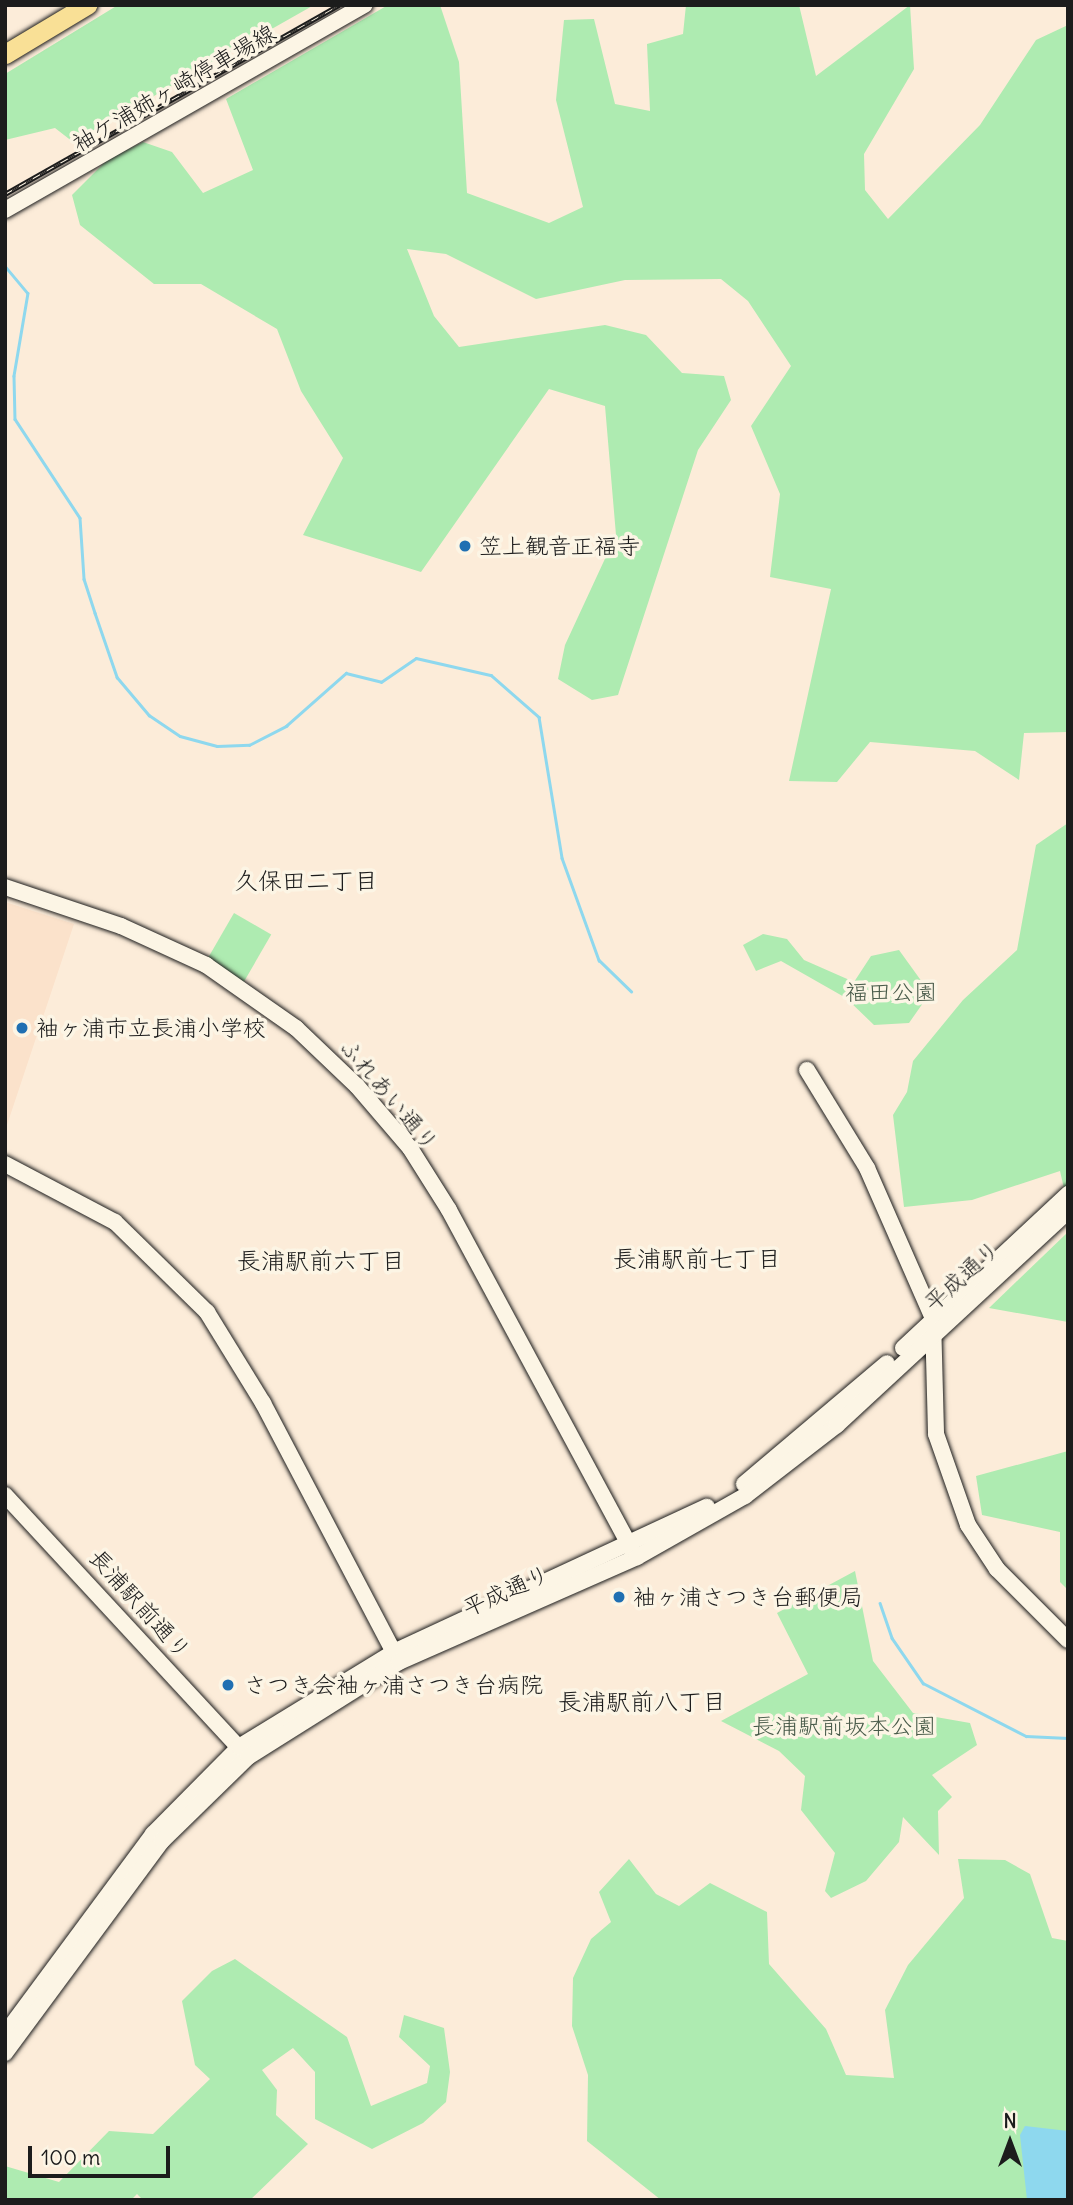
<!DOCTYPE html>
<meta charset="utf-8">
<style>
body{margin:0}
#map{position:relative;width:1073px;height:2205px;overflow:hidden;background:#fcecd9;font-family:Delius,"Klee One",sans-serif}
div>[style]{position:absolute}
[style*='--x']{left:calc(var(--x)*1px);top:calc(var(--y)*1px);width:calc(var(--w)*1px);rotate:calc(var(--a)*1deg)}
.built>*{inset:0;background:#fbe2cb}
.green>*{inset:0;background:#aeebb1;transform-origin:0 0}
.water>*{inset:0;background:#8ed8ee}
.stream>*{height:2.5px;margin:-1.25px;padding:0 1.25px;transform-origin:1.25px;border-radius:1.25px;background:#8ed8ee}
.roads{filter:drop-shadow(0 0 2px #1c1c1c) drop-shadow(0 0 2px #1c1c1c)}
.secondary>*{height:16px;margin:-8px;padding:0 8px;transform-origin:8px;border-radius:8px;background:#fcf5e5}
.highway>*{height:19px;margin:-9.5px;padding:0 9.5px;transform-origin:9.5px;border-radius:9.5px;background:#f9e096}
.rail>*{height:5px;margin-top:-2.5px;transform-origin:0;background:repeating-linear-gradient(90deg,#fcf5e5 0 8px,#1c1c1c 0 16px);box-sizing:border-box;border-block:2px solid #1c1c1c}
.dots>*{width:19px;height:19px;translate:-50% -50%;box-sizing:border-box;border:4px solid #fcf5e5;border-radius:50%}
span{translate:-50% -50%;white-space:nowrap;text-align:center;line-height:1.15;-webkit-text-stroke:7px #fcf5e5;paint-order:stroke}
.street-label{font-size:23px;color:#1c1c1c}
.poi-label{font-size:23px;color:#1c1c1c}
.left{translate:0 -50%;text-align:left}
.park-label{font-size:23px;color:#485a49}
.neighbourhood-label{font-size:24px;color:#1c1c1c}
.frame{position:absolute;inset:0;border:7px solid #1c1c1c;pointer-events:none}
.north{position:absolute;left:975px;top:2107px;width:70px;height:70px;-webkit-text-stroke:5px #fcf5e5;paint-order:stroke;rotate:0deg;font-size:19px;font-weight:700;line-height:28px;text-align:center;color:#1c1c1c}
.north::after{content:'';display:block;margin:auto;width:24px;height:32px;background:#1c1c1c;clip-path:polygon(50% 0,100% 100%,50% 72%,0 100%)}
.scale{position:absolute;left:28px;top:2146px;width:142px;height:32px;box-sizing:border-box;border:4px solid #1c1c1c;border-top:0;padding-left:9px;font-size:21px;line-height:24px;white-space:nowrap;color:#1c1c1c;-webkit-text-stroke:5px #fcf5e5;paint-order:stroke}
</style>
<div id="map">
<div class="built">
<div style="clip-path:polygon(5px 902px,74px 924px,5px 1131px)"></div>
</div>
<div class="green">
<div style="clip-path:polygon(118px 5px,314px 5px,73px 142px,55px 128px,5px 140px,5px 74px)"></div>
<div style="clip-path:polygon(388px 5px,440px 5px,459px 62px,467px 193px,549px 223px,583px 207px,556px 100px,564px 20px,594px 19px,615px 104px,650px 111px,647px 44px,683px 34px,686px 5px,799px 5px,816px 76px,910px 5px,914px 69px,864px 154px,865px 190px,888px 219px,980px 125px,1036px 40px,1068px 25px,1068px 732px,1024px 733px,1019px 780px,975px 751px,870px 742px,837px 782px,789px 781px,831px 589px,770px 577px,780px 494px,751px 426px,791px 366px,748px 301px,721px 279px,625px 280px,536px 299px,446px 254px,407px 249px,434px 316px,459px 347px,605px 325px,646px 335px,682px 373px,724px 376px,731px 400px,698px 450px,618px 695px,592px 700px,558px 679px,565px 645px,616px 535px,605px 406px,549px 389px,421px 572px,303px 535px,343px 458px,301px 391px,277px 329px,201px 284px,154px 284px,80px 225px,72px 195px,107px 160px,143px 142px,172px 152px,203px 193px,253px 170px,226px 99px)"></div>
<div style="clip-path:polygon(1068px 823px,1068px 1206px,1060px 1171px,972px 1200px,904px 1207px,893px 1115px,907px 1092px,913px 1061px,963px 1000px,1017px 950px,1036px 845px)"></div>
<div style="left:234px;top:913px;width:43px;height:59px;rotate:30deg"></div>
<div style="clip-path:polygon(763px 934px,787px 939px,804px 960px,854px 982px,871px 956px,899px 950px,930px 993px,909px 1023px,874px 1025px,846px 998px,781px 961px,756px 971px,743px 945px)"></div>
<div style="clip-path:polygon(1068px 1232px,1068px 1322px,989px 1308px)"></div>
<div style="clip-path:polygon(1068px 1451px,1068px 1590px,1060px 1582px,1060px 1532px,982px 1515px,976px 1476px)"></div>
<div style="clip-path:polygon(855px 1571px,873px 1661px,913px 1713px,970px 1723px,977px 1745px,932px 1775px,952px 1797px,938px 1811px,939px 1855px,903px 1817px,899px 1842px,866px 1881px,831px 1898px,825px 1891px,835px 1853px,801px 1810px,805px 1776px,779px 1751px,721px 1721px,808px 1674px,777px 1613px)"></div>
<div style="clip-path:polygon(629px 1859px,656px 1894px,679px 1906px,710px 1883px,767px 1912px,769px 1964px,826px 2029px,846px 2075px,894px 2078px,885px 2010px,908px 1965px,964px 1898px,958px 1859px,1005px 1860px,1030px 1874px,1052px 1938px,1068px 1941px,1068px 2200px,661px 2200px,587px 2141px,588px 2075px,572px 2026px,573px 1978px,591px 1939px,611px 1922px,599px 1892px)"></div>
<div style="clip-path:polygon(235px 1959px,347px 2037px,371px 2106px,427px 2083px,430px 2066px,399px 2037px,404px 2015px,444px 2028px,450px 2072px,446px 2102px,423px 2123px,372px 2149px,315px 2119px,315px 2072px,293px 2048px,262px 2070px,277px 2090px,276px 2115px,308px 2144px,250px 2200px,143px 2200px,137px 2194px,131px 2200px,5px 2200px,5px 2166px,59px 2182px,109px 2131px,153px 2134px,210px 2079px,195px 2065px,182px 2001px,212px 1971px)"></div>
</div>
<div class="water">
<div style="clip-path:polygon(1025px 2126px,1068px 2131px,1068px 2200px,1027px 2200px,1020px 2135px)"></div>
</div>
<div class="stream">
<div style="--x:5;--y:266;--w:35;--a:50"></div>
<div style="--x:28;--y:293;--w:84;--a:99.6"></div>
<div style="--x:14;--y:376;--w:43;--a:88.7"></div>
<div style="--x:15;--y:419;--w:118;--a:56.7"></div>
<div style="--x:80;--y:518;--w:61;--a:86.2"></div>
<div style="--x:84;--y:579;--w:36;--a:72"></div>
<div style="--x:95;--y:613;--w:68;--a:71"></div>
<div style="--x:117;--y:677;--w:50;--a:49.9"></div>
<div style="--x:149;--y:715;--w:37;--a:34"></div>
<div style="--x:180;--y:736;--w:38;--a:15"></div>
<div style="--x:217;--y:746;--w:32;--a:-2"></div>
<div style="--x:249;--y:745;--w:42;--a:-27.2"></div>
<div style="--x:286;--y:726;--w:80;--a:-41.5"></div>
<div style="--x:346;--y:673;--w:36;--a:14"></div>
<div style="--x:381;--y:682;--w:42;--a:-34.4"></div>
<div style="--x:416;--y:658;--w:77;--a:12.8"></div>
<div style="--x:491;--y:675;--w:64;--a:41.2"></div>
<div style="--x:539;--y:717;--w:143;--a:80.7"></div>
<div style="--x:562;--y:858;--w:109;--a:70.1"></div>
<div style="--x:599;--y:960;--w:45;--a:44.1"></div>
<div style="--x:880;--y:1603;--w:37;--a:71"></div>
<div style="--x:892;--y:1638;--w:55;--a:55.4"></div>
<div style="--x:923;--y:1683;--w:116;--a:27.2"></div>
<div style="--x:1026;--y:1736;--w:42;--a:2.7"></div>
</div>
<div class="roads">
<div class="secondary">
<div style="--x:5;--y:210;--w:414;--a:-29.7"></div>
<div style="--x:5;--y:887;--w:122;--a:18.6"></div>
<div style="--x:121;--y:926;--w:94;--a:24.6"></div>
<div style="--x:206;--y:965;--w:110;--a:35"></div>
<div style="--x:296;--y:1028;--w:84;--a:43.6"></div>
<div style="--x:357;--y:1086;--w:82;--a:49.5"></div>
<div style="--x:410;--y:1148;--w:73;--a:57.8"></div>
<div style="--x:449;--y:1210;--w:392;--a:61.7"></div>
<div style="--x:807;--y:1070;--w:115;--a:58.5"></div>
<div style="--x:867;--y:1168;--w:164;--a:66.3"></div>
<div style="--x:933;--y:1318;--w:116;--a:88.5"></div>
<div style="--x:936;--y:1434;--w:96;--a:70.6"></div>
<div style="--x:968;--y:1525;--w:53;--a:56.6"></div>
<div style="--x:997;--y:1569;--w:100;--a:45"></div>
<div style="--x:5;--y:1164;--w:124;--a:27.8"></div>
<div style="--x:115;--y:1222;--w:129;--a:44.4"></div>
<div style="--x:207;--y:1312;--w:107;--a:58.4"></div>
<div style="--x:263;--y:1403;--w:290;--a:62.3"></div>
<div style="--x:903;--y:1348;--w:226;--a:-43"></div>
<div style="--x:744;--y:1484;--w:187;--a:-40.2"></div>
<div style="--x:5;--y:1495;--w:355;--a:47.2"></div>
<div style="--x:5;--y:2034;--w:249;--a:-53.5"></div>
<div style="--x:153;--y:1834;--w:122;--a:-45.3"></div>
<div style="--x:239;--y:1747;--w:182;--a:-31.5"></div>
<div style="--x:394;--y:1652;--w:345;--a:-24.9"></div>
<div style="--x:5;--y:2053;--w:264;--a:-53.5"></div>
<div style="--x:162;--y:1841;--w:120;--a:-44.3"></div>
<div style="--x:248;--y:1757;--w:178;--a:-32.2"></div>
<div style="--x:399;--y:1662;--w:260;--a:-23.8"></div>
<div style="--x:637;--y:1557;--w:124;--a:-29.5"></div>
<div style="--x:745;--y:1496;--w:116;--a:-37.7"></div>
<div style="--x:837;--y:1425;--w:315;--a:-42.8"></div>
</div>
<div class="highway">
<div style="--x:5;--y:54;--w:96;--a:-30.9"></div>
</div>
</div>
<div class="rail">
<div style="--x:5;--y:194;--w:384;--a:-29.5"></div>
</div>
<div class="dots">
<div style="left:465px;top:546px;background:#1f6fb2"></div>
<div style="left:22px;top:1028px;background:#1f6fb2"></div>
<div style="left:619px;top:1597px;background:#1f6fb2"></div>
<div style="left:228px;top:1685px;background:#1f6fb2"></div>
</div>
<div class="street-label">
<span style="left:174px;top:88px;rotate:-30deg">袖ケ浦姉ヶ崎停車場線</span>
<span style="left:389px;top:1095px;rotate:50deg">ふれあい通り</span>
<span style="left:962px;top:1276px;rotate:-42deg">平成通り</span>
<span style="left:506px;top:1591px;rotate:-24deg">平成通り</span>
<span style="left:140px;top:1604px;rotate:48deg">長浦駅前通り</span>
</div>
<div class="poi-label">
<span class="left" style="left:479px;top:546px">笠上観音正福寺</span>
<span class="left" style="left:36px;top:1028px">袖ヶ浦市立長浦小学校</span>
<span class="left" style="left:633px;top:1597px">袖ヶ浦さつき台郵便局</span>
<span class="left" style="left:244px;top:1685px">さつき会袖ヶ浦さつき台病院</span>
</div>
<div class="park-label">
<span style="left:891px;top:992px">福田公園</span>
<span style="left:844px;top:1726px">長浦駅前坂本公園</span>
</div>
<div class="neighbourhood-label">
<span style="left:306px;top:881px">久保田二丁目</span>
<span style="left:697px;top:1259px">長浦駅前七丁目</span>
<span style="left:321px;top:1261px">長浦駅前六丁目</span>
<span style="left:642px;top:1702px">長浦駅前八丁目</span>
</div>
<div class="frame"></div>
<div class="north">N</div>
<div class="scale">100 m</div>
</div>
